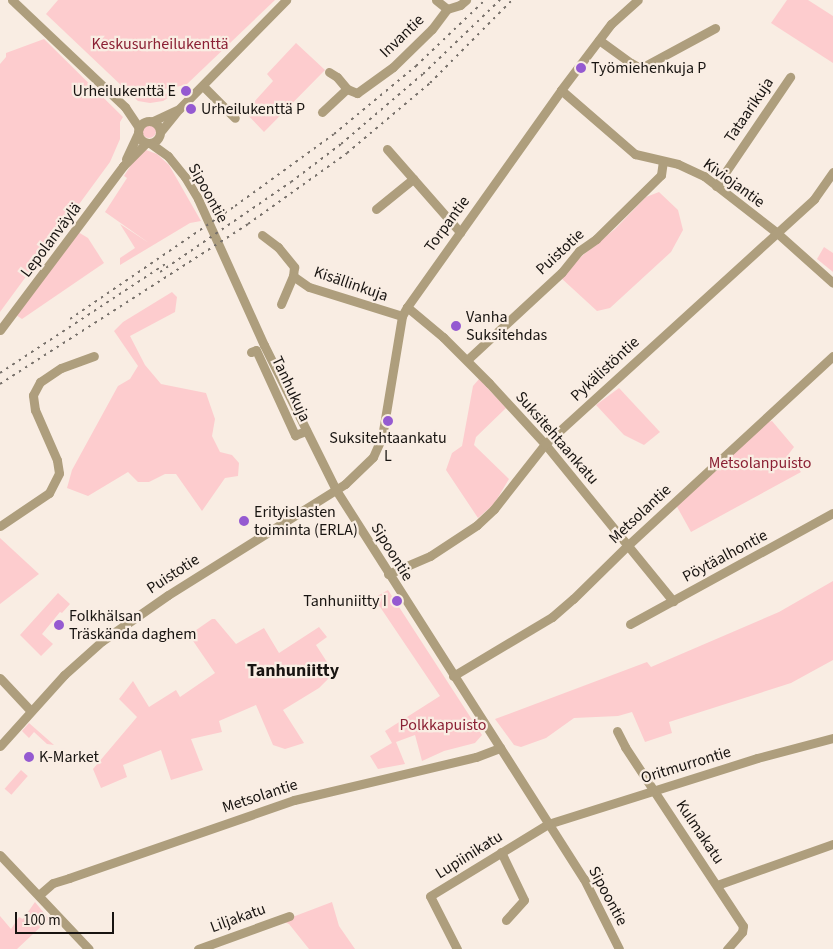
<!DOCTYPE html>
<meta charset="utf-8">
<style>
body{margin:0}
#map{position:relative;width:833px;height:949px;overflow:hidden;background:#f9ede3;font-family:"Source Sans 3",sans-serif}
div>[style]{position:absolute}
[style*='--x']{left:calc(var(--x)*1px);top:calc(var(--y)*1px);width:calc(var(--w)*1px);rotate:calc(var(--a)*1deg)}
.green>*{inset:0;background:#fdccce;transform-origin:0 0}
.round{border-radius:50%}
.minor>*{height:9px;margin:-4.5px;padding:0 4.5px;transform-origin:4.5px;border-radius:4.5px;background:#ae9e7d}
.minor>.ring{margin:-4.5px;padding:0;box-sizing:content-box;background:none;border:9px solid #ae9e7d;border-radius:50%}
.rail>*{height:2px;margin-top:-1px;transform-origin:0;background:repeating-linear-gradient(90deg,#78716b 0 2.5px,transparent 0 7.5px)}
.dots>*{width:14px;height:14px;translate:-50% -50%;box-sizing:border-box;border:2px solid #f9ede3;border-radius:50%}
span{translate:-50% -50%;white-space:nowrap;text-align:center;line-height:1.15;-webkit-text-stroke:4.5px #f9ede3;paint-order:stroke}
.street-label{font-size:16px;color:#181411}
.park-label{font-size:16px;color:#8b2034}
.poi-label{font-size:16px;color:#181411}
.left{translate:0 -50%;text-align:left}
.right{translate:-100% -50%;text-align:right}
.neighbourhood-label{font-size:18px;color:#181411;font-weight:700}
.scale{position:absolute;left:15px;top:912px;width:99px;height:22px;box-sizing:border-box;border:2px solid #181411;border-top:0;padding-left:6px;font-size:15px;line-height:18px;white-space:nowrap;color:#181411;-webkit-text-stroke:4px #f9ede3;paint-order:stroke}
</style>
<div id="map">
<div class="green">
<div style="clip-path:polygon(58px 0,275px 0,186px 85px,164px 89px,124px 88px,46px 14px)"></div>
<div style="clip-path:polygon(787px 0,808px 0,833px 16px,833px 63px,771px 23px)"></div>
<div style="clip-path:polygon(44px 39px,123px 117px,120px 122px,120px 139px,110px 162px,0 312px,0 64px,6px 57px,6px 53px)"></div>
<div style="clip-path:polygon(296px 43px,325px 70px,264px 132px,245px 112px,273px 81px,267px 74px)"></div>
<div style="clip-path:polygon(178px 92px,163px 101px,150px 103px,138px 101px,130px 94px,156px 95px)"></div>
<div class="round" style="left:142px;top:124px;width:14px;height:14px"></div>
<div style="clip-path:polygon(146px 150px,157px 154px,169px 165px,201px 221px,190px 223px,120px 265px,120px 258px,135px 248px,120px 224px,149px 243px,105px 212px,127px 178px,124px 176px,138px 154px)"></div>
<div style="clip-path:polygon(659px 192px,678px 210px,683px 230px,671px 252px,610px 308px,597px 311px,560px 277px,583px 255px,615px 229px,646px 197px)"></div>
<div style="clip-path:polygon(78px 232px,88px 238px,104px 263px,22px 319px,16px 315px)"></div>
<div style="clip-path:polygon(824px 247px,833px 253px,833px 272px,817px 259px)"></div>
<div style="clip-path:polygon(172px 292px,177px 297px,175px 312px,130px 336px,145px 365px,161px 384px,206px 393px,215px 419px,212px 436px,220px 452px,232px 455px,239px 463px,238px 476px,225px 478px,202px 511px,176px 474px,165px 474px,149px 482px,138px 482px,128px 472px,88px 496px,67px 488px,72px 470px,118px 386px,130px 379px,138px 366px,114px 331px,123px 322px)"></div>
<div style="clip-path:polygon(479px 379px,506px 408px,476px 437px,474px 445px,509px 479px,494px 504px,478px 518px,446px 470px,452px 453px,462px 446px,473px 386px)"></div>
<div style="clip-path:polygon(619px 388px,660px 432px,644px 445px,624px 435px,596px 405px)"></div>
<div style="clip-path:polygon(772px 421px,794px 447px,788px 455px,801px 472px,691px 532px,676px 505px,764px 423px)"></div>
<div style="clip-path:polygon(0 538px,39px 574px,0 604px)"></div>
<div style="clip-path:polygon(833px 581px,833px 660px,791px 683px,669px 722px,672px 733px,645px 742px,632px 712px,618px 716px,574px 718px,546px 738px,521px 747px,514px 745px,495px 719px,647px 662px,651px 667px,779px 612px)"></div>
<div style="clip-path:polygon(388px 590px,482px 735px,475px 743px,444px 751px,422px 761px,415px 735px,396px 742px,405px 764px,378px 769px,370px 756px,392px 743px,385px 731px,440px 696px,374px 598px)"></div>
<div style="clip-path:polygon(58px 593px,70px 604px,62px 613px,60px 612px,42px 634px,53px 644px,41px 656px,20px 635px)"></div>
<div style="clip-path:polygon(212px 619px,215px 619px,236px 644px,264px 628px,279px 653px,319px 627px,327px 637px,316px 645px,334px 673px,319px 688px,283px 710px,304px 743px,285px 749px,273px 745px,256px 705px,219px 721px,222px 732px,191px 739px,203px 770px,171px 780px,161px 750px,123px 765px,127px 777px,101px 788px,93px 769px,137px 717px,119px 699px,133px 681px,149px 707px,176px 690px,180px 697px,215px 673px,189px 635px)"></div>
<div style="clip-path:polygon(29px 723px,54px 745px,47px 744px,34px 732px,29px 738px,22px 731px)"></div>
<div style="left:21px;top:770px;width:9px;height:25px;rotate:41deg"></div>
<div style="clip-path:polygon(35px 902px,49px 919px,17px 949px,0 949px,0 916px,11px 929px,19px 917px,23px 919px)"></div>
<div style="clip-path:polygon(332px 902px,339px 926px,355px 949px,309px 949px,289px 924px,282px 921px)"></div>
</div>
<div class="minor">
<div style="--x:12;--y:0;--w:156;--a:43.4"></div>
<div style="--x:125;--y:107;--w:25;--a:56"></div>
<div style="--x:436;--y:0;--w:14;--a:39"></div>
<div style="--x:599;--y:40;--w:39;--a:36"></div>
<div style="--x:631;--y:63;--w:8;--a:30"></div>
<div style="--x:638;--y:67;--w:5;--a:0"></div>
<div style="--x:643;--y:67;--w:82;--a:-28.4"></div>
<div style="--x:329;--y:72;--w:9;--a:32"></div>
<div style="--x:337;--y:77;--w:16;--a:50"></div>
<div style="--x:203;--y:86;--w:45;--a:45"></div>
<div style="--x:561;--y:90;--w:98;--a:40.9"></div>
<div style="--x:635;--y:154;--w:44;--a:13.1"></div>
<div style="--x:678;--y:164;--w:29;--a:25"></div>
<div style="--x:704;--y:176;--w:91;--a:37.9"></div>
<div style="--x:776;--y:232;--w:76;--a:41.8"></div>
<div style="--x:322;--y:112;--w:34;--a:-43"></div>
<div style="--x:347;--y:89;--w:11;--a:22"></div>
<div style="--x:357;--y:93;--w:44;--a:-35.8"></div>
<div style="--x:393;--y:67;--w:54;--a:-44.3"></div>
<div style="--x:432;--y:29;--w:25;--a:-53"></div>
<div style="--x:447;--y:9;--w:14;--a:-17"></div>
<div style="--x:460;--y:5;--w:8;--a:-40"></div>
<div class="ring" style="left:138px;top:121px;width:13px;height:13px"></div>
<div style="--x:153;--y:121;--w:26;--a:-25"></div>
<div style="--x:161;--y:131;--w:28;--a:-51"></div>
<div style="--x:179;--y:109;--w:153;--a:-45.5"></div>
<div style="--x:150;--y:143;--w:22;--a:36"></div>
<div style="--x:168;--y:156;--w:27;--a:51"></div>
<div style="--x:185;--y:177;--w:26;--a:59"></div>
<div style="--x:198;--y:199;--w:160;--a:65.7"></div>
<div style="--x:264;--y:345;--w:162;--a:63.6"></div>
<div style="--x:336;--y:490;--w:461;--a:57.5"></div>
<div style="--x:584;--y:879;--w:78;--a:63.4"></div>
<div style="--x:387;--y:149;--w:111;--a:48.7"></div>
<div style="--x:126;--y:159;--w:29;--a:-65"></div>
<div style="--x:716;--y:186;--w:132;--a:-55.8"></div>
<div style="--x:376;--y:209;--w:48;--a:-39"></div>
<div style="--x:262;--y:235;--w:20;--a:37"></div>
<div style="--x:278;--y:247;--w:26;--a:51"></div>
<div style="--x:294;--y:267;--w:9;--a:96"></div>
<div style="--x:281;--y:304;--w:30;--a:-67"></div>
<div style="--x:293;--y:276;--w:19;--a:35"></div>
<div style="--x:309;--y:287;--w:97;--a:17.3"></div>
<div style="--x:407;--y:307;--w:47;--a:39.8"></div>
<div style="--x:443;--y:337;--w:65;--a:45"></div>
<div style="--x:489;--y:383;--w:83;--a:47.4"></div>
<div style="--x:545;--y:444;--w:203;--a:50.8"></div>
<div style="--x:0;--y:330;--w:205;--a:-53.1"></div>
<div style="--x:123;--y:166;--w:33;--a:-45"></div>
<div style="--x:251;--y:352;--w:5;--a:-22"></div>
<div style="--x:256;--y:350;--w:94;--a:65.4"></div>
<div style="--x:295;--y:435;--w:12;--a:-20"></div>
<div style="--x:467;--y:360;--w:129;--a:-42.8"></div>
<div style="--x:562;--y:272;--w:27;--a:-51"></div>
<div style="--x:579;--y:251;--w:21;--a:-35"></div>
<div style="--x:596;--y:239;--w:91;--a:-44.6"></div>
<div style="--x:661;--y:175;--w:14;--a:-82"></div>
<div style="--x:0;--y:526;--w:59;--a:-34"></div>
<div style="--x:49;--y:493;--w:22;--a:-63"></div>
<div style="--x:59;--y:473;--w:13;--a:-99"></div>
<div style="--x:57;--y:460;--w:55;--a:-113.7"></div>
<div style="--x:35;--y:410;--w:15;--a:-98"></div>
<div style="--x:33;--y:395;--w:15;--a:-62"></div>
<div style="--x:40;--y:382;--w:25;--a:-34"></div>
<div style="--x:61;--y:368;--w:35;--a:-20"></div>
<div style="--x:388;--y:574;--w:46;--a:-23.2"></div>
<div style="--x:430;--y:556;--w:56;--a:-33.4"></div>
<div style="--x:477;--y:525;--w:23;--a:-43"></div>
<div style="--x:494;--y:509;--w:83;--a:-51.9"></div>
<div style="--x:545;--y:444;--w:364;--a:-42.3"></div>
<div style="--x:814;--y:199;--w:33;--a:-55"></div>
<div style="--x:630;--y:624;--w:231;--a:-28.7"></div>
<div style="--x:453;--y:676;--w:115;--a:-30.8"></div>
<div style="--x:552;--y:617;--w:28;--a:-41"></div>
<div style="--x:573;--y:599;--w:76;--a:-44.5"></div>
<div style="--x:627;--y:546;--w:280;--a:-42.7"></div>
<div style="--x:0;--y:678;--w:45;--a:46.8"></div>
<div style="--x:617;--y:731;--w:18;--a:63"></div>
<div style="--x:625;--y:747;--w:214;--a:56.6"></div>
<div style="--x:743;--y:926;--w:6;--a:99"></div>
<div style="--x:742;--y:932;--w:23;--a:131"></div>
<div style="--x:0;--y:746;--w:96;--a:-48"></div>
<div style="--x:64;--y:675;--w:51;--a:-41.8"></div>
<div style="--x:102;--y:641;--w:80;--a:-34.9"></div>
<div style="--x:168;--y:595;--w:209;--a:-32.1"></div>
<div style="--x:345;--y:484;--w:39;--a:-44"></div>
<div style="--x:373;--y:457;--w:22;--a:-66"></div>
<div style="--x:382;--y:437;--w:123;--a:-80.6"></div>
<div style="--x:402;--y:316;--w:10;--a:-61"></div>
<div style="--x:407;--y:307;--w:266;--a:-54.6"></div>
<div style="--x:561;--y:90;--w:83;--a:-52.9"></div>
<div style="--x:611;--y:24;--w:36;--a:-42"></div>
<div style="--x:501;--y:852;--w:53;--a:64.4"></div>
<div style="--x:524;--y:900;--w:27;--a:132"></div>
<div style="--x:0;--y:855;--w:129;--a:46.6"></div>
<div style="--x:717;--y:885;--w:123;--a:-19.5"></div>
<div style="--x:39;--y:895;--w:18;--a:-41"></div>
<div style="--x:53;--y:883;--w:17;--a:-17"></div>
<div style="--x:69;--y:878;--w:238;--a:-19.1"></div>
<div style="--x:294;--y:800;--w:187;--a:-13.3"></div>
<div style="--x:476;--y:757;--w:26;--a:-21"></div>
<div style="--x:198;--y:949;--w:97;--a:-19.9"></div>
<div style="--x:457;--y:949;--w:59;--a:-117"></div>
<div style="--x:430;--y:896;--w:138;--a:-31.4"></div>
<div style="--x:548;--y:824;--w:219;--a:-17.5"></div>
<div style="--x:757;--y:758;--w:79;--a:-14.7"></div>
</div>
<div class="rail">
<div style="--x:160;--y:272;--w:159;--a:-34.5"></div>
<div style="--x:291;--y:182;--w:63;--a:-37.2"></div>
<div style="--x:341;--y:144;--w:108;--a:-40.5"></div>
<div style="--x:423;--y:74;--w:107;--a:-43.9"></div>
<div style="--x:70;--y:319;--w:200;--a:-34.4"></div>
<div style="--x:235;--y:206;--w:122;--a:-36"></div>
<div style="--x:334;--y:134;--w:107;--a:-39.7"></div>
<div style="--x:416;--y:66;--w:95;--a:-43.7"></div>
<div style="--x:0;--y:373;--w:198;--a:-33.4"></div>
<div style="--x:0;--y:384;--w:295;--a:-32.8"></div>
<div style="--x:248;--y:224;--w:122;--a:-35.6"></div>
<div style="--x:347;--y:153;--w:109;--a:-40.1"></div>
<div style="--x:430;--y:83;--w:117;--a:-45.3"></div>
</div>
<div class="dots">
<div style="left:581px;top:68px;background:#955ad1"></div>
<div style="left:186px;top:91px;background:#955ad1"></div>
<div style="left:191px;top:109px;background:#955ad1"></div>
<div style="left:456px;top:326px;background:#955ad1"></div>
<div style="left:388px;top:421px;background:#955ad1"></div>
<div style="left:244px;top:521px;background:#955ad1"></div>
<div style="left:397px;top:601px;background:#955ad1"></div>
<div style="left:59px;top:625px;background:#955ad1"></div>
<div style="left:29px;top:757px;background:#955ad1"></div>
</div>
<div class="street-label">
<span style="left:402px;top:36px;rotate:-44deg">Invantie</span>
<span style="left:749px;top:110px;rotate:-56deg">Tataarikuja</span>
<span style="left:734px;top:183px;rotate:36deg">Kiviojantie</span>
<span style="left:208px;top:193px;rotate:61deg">Sipoontie</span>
<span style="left:447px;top:224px;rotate:-54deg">Torpantie</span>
<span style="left:51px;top:240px;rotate:-53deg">Lepolanväylä</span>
<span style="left:560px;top:252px;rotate:-43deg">Puistotie</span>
<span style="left:351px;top:284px;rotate:19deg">Kisällinkuja</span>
<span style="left:605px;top:369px;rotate:-43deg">Pykälistöntie</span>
<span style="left:291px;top:389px;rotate:65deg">Tanhukuja</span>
<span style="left:557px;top:438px;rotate:49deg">Suksitehtaankatu</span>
<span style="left:640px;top:514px;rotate:-43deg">Metsolantie</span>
<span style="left:392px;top:552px;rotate:58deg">Sipoontie</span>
<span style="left:725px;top:556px;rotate:-28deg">Pöytäalhontie</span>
<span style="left:173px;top:574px;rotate:-33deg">Puistotie</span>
<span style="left:686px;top:765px;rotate:-17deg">Oritmurrontie</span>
<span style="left:260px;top:796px;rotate:-18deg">Metsolantie</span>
<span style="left:700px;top:832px;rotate:56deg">Kulmakatu</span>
<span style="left:469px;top:855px;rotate:-32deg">Lupiinikatu</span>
<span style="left:608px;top:896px;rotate:62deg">Sipoontie</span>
<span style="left:238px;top:918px;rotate:-20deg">Liljakatu</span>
</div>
<div class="park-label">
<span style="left:160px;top:44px">Keskusurheilukenttä</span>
<span style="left:760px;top:463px">Metsolanpuisto</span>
<span style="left:443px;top:725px">Polkkapuisto</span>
</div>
<div class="poi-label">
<span class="left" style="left:591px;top:68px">Työmiehenkuja P</span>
<span class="right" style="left:176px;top:91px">Urheilukenttä E</span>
<span class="left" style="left:201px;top:109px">Urheilukenttä P</span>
<span class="left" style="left:466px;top:326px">Vanha<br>Suksitehdas</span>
<span style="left:388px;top:447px">Suksitehtaankatu<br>L</span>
<span class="left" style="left:254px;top:521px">Erityislasten<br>toiminta (ERLA)</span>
<span class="right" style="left:387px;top:601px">Tanhuniitty I</span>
<span class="left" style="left:69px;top:625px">Folkhälsan<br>Träskända daghem</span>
<span class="left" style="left:39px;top:757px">K-Market</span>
</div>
<div class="neighbourhood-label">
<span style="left:293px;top:671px">Tanhuniitty</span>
</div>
<div class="scale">100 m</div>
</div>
